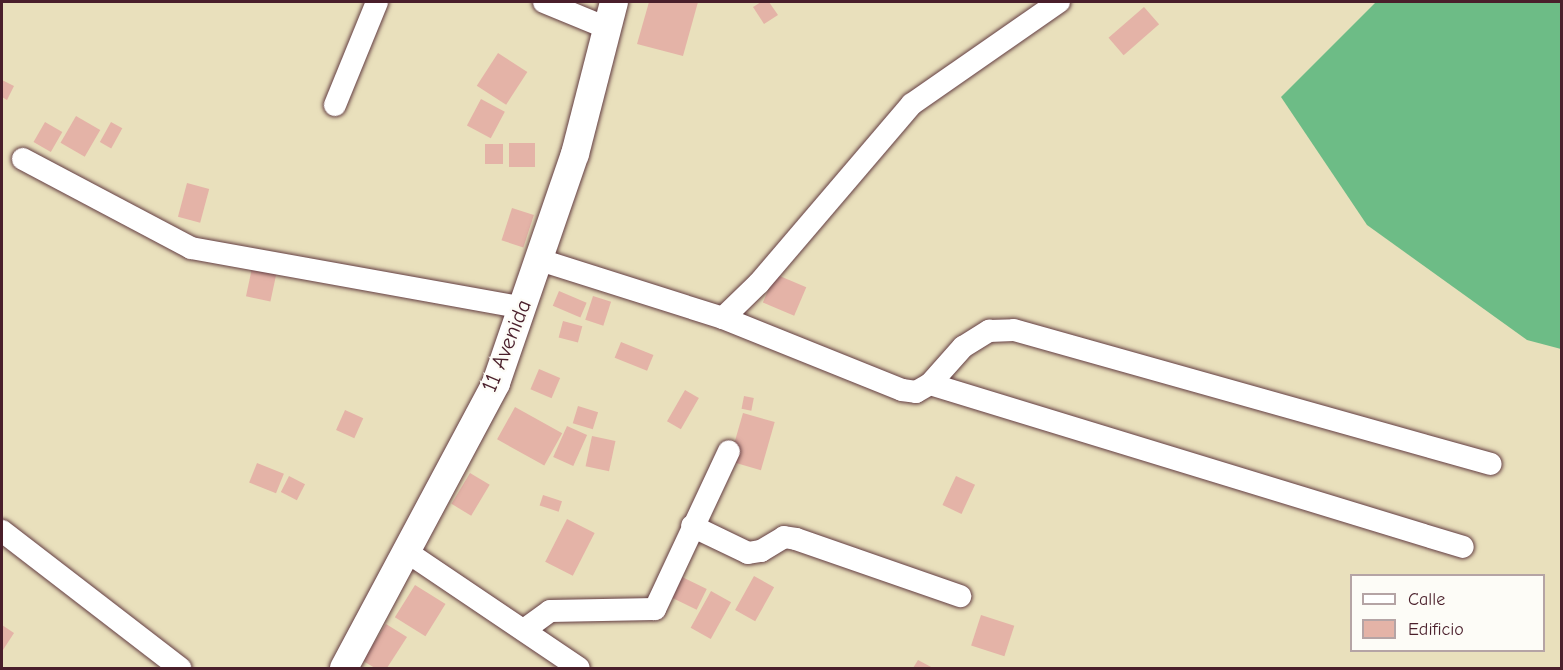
<!DOCTYPE html>
<style>
body{margin:0}
#map{position:relative;width:1563px;height:670px;overflow:hidden;background:#e9e0bc;font-family:"Comic Neue",sans-serif}
div>[style]{position:absolute}
[style*='--x']{left:calc(var(--x)*1px);top:calc(var(--y)*1px);width:calc(var(--w)*1px);rotate:calc(var(--a)*1deg)}
.forest>*{inset:0;background:#6dbc86}
.building>*{inset:0;background:#e4b3a7;transform-origin:0 0}
.roads{filter:drop-shadow(0 0 2px #623c41) drop-shadow(0 0 2px #623c41)}
.minor>*{height:22px;margin:-11px;padding:0 11px;transform-origin:11px;border-radius:11px;background:#fff}
.tertiary>*{height:28px;margin:-14px;padding:0 14px;transform-origin:14px;border-radius:14px;background:#fff}
span{translate:-50% -50%;white-space:nowrap;text-align:center;line-height:1.15;-webkit-text-stroke:5px #fdfcf7;paint-order:stroke}
.street-label{font-size:22px;color:#4a1f2b}
.frame{position:absolute;inset:0;border:3px solid #4a1f2b;pointer-events:none}
.legend{position:absolute;left:1350px;top:574px;width:195px;height:78px;box-sizing:border-box;background:#fdfcf7;border:2px solid #b5a4a5;margin:0;padding:8px 10px;list-style:none;font-size:18px;color:#4a1f2b}
.legend li{display:flex;align-items:center;gap:12px;height:30px}
.legend b{width:30px;border:2px solid #b5a4a5}
</style>
<div id="map">
<div class="forest">
<div style="clip-path:polygon(1376px 2px,1561px 2px,1561px 349px,1527px 340px,1367px 225px,1281px 97px)"></div>
</div>
<div class="building">
<div style="clip-path:polygon(649px 2px,698px 2px,683px 56px,637px 44px)"></div>
<div style="clip-path:polygon(761px 2px,769px 2px,778px 15px,764px 24px,753px 7px)"></div>
<div style="left:1144px;top:7px;width:23px;height:47px;rotate:49deg"></div>
<div style="left:498px;top:53px;width:35px;height:39px;rotate:33deg"></div>
<div style="clip-path:polygon(2px 80px,14px 86px,7px 100px,2px 97px)"></div>
<div style="left:481px;top:99px;width:27px;height:30px;rotate:28deg"></div>
<div style="left:76px;top:116px;width:28px;height:31px;rotate:30deg"></div>
<div style="left:45px;top:122px;width:20px;height:23px;rotate:30deg"></div>
<div style="left:111px;top:122px;width:13px;height:23px;rotate:29deg"></div>
<div style="left:535px;top:143px;width:24px;height:26px;rotate:90deg"></div>
<div style="left:485px;top:144px;width:18px;height:20px"></div>
<div style="left:187px;top:183px;width:23px;height:35px;rotate:15deg"></div>
<div style="left:512px;top:208px;width:23px;height:34px;rotate:18deg"></div>
<div style="left:252px;top:268px;width:25px;height:29px;rotate:12deg"></div>
<div style="left:775px;top:274px;width:34px;height:31px;rotate:23deg"></div>
<div style="left:559px;top:291px;width:30px;height:16px;rotate:23deg"></div>
<div style="left:593px;top:296px;width:19px;height:25px;rotate:18deg"></div>
<div style="left:563px;top:321px;width:20px;height:17px;rotate:15deg"></div>
<div style="left:621px;top:342px;width:35px;height:17px;rotate:22deg"></div>
<div style="left:539px;top:369px;width:23px;height:22px;rotate:23deg"></div>
<div style="left:685px;top:390px;width:16px;height:36px;rotate:30deg"></div>
<div style="left:744px;top:396px;width:10px;height:13px;rotate:11deg"></div>
<div style="left:578px;top:406px;width:21px;height:18px;rotate:17deg"></div>
<div style="left:515px;top:407px;width:54px;height:37px;rotate:29deg"></div>
<div style="left:345px;top:410px;width:20px;height:22px;rotate:24deg"></div>
<div style="left:743px;top:413px;width:33px;height:50px;rotate:16deg"></div>
<div style="left:567px;top:426px;width:22px;height:34px;rotate:24deg"></div>
<div style="left:592px;top:436px;width:24px;height:31px;rotate:12deg"></div>
<div style="left:257px;top:463px;width:29px;height:21px;rotate:22deg"></div>
<div style="left:470px;top:473px;width:23px;height:36px;rotate:31deg"></div>
<div style="left:289px;top:476px;width:18px;height:18px;rotate:27deg"></div>
<div style="left:956px;top:476px;width:21px;height:32px;rotate:25deg"></div>
<div style="left:543px;top:495px;width:20px;height:11px;rotate:18deg"></div>
<div style="left:567px;top:519px;width:31px;height:48px;rotate:27deg"></div>
<div style="left:678px;top:575px;width:32px;height:23px;rotate:26deg"></div>
<div style="left:754px;top:576px;width:23px;height:39px;rotate:29deg"></div>
<div style="left:415px;top:585px;width:36px;height:38px;rotate:32deg"></div>
<div style="left:711px;top:591px;width:23px;height:42px;rotate:29deg"></div>
<div style="left:981px;top:615px;width:35px;height:32px;rotate:18deg"></div>
<div style="clip-path:polygon(386px 624px,407px 637px,387px 668px,375px 668px,363px 661px)"></div>
<div style="clip-path:polygon(2px 625px,14px 633px,3px 650px,2px 649px)"></div>
<div style="clip-path:polygon(918px 660px,933px 668px,913px 668px)"></div>
</div>
<div class="roads">
<div class="minor">
<div style="--x:544;--y:2;--w:68;--a:22.4"></div>
<div style="--x:335;--y:105;--w:111;--a:-67.8"></div>
<div style="--x:23;--y:159;--w:190;--a:27.9"></div>
<div style="--x:191;--y:248;--w:338;--a:10.2"></div>
<div style="--x:540;--y:260;--w:192;--a:17.6"></div>
<div style="--x:723;--y:318;--w:193;--a:21.9"></div>
<div style="--x:902;--y:390;--w:14;--a:8"></div>
<div style="--x:916;--y:392;--w:16;--a:-30"></div>
<div style="--x:930;--y:384;--w:50;--a:-48.3"></div>
<div style="--x:963;--y:347;--w:31;--a:-32"></div>
<div style="--x:989;--y:331;--w:25;--a:-2"></div>
<div style="--x:1014;--y:330;--w:495;--a:15.7"></div>
<div style="--x:723;--y:318;--w:50;--a:-44.2"></div>
<div style="--x:759;--y:283;--w:235;--a:-49.5"></div>
<div style="--x:912;--y:104;--w:179;--a:-34.8"></div>
<div style="--x:930;--y:384;--w:557;--a:17"></div>
<div style="--x:692;--y:526;--w:62;--a:25.7"></div>
<div style="--x:748;--y:553;--w:13;--a:-9"></div>
<div style="--x:761;--y:551;--w:27;--a:-31"></div>
<div style="--x:784;--y:537;--w:12;--a:9"></div>
<div style="--x:796;--y:539;--w:174;--a:19.2"></div>
<div style="--x:2;--y:531;--w:225;--a:37.6"></div>
<div style="--x:407;--y:552;--w:207;--a:34"></div>
<div style="--x:524;--y:630;--w:32;--a:-36"></div>
<div style="--x:550;--y:611;--w:105;--a:-1.1"></div>
<div style="--x:655;--y:609;--w:174;--a:-64.9"></div>
</div>
<div class="tertiary">
<div style="--x:344;--y:668;--w:323;--a:-61.9"></div>
<div style="--x:496;--y:383;--w:242;--a:-71"></div>
<div style="--x:575;--y:154;--w:157;--a:-75.6"></div>
</div>
</div>
<div class="street-label">
<span style="left:507px;top:346px;rotate:-68deg">11 Avenida</span>
</div>
<div class="frame"></div>
<ul class="legend">
<li><b style="height:8px;background:#fff"></b>Calle</li>
<li><b style="height:16px;background:#e4b3a7"></b>Edificio</li>
</ul>
</div>
